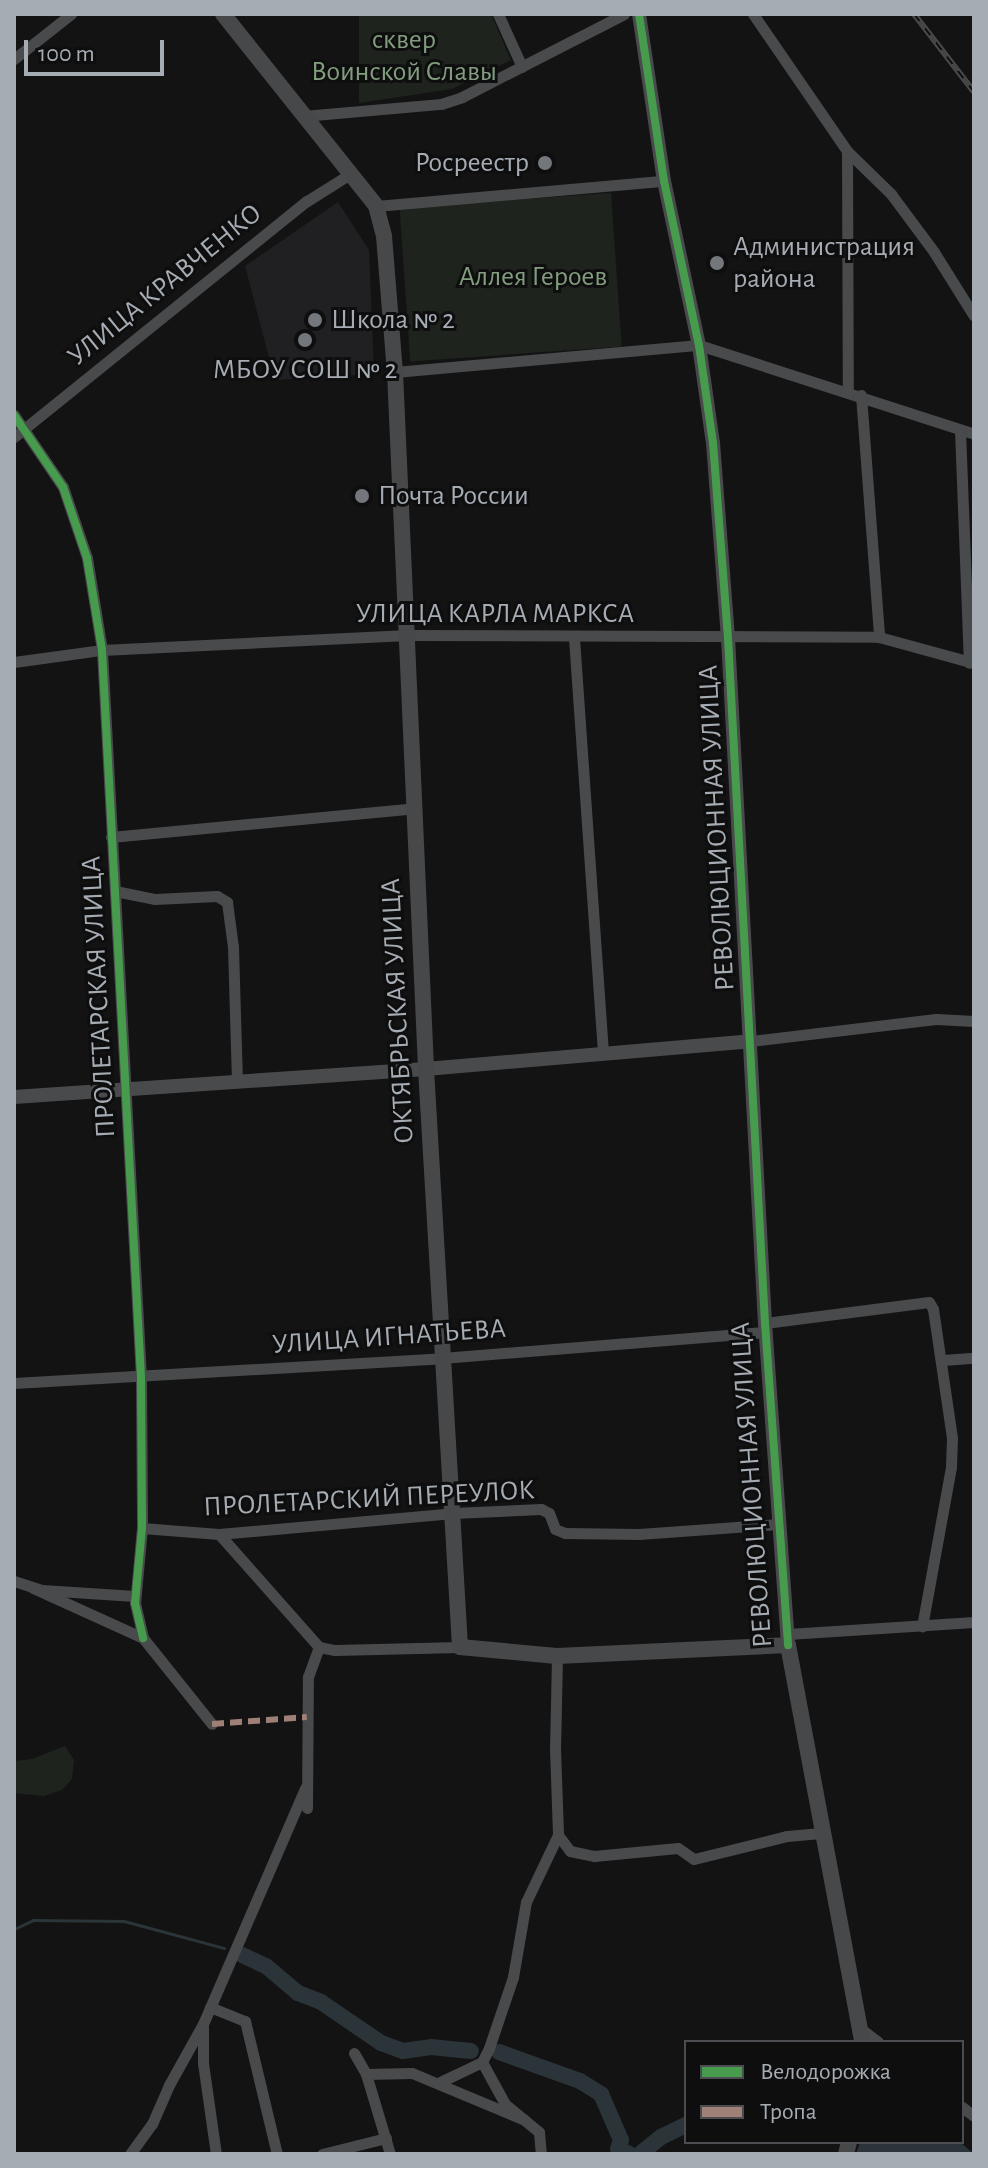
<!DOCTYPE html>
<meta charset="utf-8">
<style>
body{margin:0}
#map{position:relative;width:988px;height:2168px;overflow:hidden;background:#131314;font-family:"Alegreya Sans",sans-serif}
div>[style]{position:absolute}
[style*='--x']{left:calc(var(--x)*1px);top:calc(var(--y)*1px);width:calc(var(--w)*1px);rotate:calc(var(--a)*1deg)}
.built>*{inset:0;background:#202022}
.green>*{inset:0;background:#1e231e;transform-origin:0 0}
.water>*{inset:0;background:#2b3438}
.stream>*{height:3px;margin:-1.5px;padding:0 1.5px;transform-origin:1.5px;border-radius:1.5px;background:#2b3438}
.river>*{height:16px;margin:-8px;padding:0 8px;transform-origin:8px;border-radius:8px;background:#2b3438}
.minor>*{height:11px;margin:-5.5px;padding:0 5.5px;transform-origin:5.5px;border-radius:5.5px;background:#484a4c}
.tertiary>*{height:14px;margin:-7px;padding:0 7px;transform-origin:7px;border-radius:7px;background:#484a4c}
.secondary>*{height:16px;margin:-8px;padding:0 8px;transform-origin:8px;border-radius:8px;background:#47484a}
.rail>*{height:6px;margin-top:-3px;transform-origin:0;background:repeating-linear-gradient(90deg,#0e0e0f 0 9px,#484a4c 0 18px);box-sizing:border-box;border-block:2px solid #484a4c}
.quiet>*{height:6px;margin-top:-3px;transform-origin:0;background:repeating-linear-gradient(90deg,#9e8076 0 12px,transparent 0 18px)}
.cycleway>*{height:8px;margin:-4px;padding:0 4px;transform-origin:4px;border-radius:4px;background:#469c4c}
.dots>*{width:22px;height:22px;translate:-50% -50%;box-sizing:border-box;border:4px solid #0e0e0f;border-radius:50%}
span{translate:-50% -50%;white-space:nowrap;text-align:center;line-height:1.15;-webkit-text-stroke:6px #0e0e0f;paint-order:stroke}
.park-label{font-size:28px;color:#829d7e}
.poi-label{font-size:28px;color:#a6acb3}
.right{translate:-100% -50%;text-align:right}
.left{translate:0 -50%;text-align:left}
.street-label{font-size:28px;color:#a6acb3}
.frame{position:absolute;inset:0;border:16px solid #a6acb3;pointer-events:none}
.legend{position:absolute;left:684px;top:2040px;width:280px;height:104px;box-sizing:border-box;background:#0e0e0f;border:2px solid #4b4d51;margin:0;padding:10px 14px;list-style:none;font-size:24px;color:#a6acb3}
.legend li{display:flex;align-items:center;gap:16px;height:40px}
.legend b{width:40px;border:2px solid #4b4d51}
.scale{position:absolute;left:24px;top:40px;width:140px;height:36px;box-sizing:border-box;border:4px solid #a6acb3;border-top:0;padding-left:10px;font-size:24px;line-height:28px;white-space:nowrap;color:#a6acb3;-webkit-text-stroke:6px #0e0e0f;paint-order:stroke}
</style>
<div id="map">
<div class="built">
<div style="clip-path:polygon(338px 202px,369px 250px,374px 374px,275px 380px,245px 266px)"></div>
</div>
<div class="green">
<div style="clip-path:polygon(359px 14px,491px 14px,511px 60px,452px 89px,359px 103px)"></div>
<div style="left:611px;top:193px;width:154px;height:212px;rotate:86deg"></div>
<div style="clip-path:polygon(65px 1746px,74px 1760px,72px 1779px,62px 1790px,44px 1796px,14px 1793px,14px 1761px,32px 1759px)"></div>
</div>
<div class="water">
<div style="clip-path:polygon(860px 2142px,960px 2142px,974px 2154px,856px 2154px)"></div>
</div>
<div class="stream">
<div style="--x:14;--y:1929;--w:21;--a:-25"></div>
<div style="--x:33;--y:1920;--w:91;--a:0.6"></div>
<div style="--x:124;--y:1921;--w:104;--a:15.1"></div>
</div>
<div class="river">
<div style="--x:242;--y:1955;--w:26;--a:25"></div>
<div style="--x:266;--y:1966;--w:42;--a:40.2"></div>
<div style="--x:298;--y:1993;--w:25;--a:21"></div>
<div style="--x:321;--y:2002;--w:73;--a:34.3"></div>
<div style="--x:381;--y:2043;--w:23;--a:20"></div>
<div style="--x:403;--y:2051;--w:28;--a:-8"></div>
<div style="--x:431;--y:2047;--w:40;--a:5.7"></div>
<div style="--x:499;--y:2052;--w:86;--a:19.7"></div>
<div style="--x:580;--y:2081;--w:25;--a:32"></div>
<div style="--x:601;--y:2094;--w:50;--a:66.5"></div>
<div style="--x:621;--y:2140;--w:9;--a:108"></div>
<div style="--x:618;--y:2149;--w:12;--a:24"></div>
<div style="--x:640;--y:2154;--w:27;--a:-39"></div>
<div style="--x:661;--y:2137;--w:28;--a:-26"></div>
</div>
<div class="minor">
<div style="--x:498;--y:14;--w:58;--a:65.6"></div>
<div style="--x:753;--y:14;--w:166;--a:55.5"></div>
<div style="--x:847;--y:151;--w:240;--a:89.8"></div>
<div style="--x:14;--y:59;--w:73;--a:-38.3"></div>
<div style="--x:303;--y:116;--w:139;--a:-5"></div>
<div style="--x:441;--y:104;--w:22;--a:-18"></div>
<div style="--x:462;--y:97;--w:182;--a:-27.1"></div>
<div style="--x:847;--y:151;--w:62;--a:44.3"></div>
<div style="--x:891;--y:194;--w:72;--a:53.4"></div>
<div style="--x:934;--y:252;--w:75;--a:58"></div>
<div style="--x:376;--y:206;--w:289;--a:-5"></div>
<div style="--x:395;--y:372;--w:305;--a:-5.1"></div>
<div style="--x:699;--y:345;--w:289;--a:17.9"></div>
<div style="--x:861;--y:395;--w:243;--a:85.7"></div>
<div style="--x:14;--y:415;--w:87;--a:55.8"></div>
<div style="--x:63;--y:487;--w:75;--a:71.3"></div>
<div style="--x:87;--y:558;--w:93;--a:80.7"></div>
<div style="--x:102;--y:650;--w:728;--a:86.93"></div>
<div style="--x:141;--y:1377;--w:151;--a:89.6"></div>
<div style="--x:142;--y:1528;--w:75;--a:95.3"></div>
<div style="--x:135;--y:1603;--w:36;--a:77"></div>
<div style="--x:960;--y:430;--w:233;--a:87.8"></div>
<div style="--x:14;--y:437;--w:376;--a:-38.9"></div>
<div style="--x:307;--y:201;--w:51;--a:-32.1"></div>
<div style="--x:574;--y:638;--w:417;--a:86"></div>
<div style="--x:14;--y:662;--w:89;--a:-7.8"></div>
<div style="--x:102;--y:650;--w:306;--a:-2.8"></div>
<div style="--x:408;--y:635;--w:471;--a:0.2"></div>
<div style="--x:879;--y:637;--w:98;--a:15.3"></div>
<div style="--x:111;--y:837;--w:305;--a:-5.4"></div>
<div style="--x:115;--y:891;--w:41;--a:11.3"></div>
<div style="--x:155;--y:899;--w:62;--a:-2.8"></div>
<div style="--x:217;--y:896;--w:12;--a:31"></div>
<div style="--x:227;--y:902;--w:45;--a:82.4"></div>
<div style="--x:233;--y:947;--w:135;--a:88.3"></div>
<div style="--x:751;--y:1041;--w:186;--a:-6.8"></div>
<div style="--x:936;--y:1019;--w:38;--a:3"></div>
<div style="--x:765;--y:1323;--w:165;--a:-7.3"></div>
<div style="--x:929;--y:1302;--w:8;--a:60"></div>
<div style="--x:933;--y:1309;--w:130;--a:81.6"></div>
<div style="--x:952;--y:1438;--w:29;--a:92"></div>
<div style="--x:951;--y:1467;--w:162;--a:100.3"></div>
<div style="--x:943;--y:1360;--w:31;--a:-4"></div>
<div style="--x:14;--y:1383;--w:429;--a:-3.3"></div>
<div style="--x:442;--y:1358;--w:325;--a:-4.6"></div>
<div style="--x:142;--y:1528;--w:77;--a:4.5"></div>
<div style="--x:219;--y:1534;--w:235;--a:-5.1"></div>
<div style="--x:453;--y:1513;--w:88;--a:-2.6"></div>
<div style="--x:541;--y:1509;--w:9;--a:27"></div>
<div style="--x:549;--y:1513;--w:17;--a:69"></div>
<div style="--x:555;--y:1529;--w:11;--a:22"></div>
<div style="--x:565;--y:1533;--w:74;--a:0.8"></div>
<div style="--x:639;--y:1534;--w:140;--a:-4.1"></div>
<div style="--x:219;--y:1534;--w:151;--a:48.5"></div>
<div style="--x:319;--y:1647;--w:16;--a:11"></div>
<div style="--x:335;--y:1650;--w:125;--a:-1.4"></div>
<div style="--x:14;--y:1581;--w:29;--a:18"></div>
<div style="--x:42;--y:1590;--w:93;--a:3.7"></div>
<div style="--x:33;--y:1588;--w:121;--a:24.4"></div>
<div style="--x:143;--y:1638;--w:110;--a:51.3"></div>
<div style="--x:788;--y:1634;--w:186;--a:-3.7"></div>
<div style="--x:557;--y:1656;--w:92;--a:91.2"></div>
<div style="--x:555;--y:1748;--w:87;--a:88"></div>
<div style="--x:558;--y:1835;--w:20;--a:53"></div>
<div style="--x:570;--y:1851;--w:25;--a:12"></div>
<div style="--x:594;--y:1856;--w:84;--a:-5.4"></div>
<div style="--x:678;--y:1848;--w:19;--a:35"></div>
<div style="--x:694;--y:1859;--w:96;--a:-13.9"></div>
<div style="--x:787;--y:1836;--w:34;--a:-5"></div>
<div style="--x:307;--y:1808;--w:131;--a:-89.6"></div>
<div style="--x:308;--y:1677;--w:32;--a:-70"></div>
<div style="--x:210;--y:2007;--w:38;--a:22"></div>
<div style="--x:245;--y:2021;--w:137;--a:76.5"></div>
<div style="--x:203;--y:2025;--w:38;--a:90"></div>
<div style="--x:203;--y:2063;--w:92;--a:81.9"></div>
<div style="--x:861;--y:2029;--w:21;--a:37"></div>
<div style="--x:354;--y:2053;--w:24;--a:60"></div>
<div style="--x:366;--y:2074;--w:84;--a:73.3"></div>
<div style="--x:482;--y:2062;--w:48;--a:61.3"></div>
<div style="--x:505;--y:2104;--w:44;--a:39.5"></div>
<div style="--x:539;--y:2132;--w:22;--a:85"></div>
<div style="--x:366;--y:2074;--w:46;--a:-1.2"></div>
<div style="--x:412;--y:2073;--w:122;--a:22.6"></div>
<div style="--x:438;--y:2083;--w:49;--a:-25.5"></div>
<div style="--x:482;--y:2062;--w:16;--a:-63"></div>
<div style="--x:489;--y:2048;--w:75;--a:-71.3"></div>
<div style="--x:513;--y:1977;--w:76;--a:-80.2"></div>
<div style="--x:526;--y:1902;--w:74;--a:-64.5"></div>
<div style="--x:962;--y:2107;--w:15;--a:37"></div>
<div style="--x:130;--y:2154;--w:37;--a:-54"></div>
<div style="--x:152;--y:2124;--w:43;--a:-66.4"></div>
<div style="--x:169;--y:2085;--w:70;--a:-60.9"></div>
<div style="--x:203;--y:2024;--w:257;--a:-66.6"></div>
<div style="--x:322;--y:2154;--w:66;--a:-14"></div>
</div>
<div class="tertiary">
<div style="--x:639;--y:14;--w:169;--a:81.5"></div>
<div style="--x:664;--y:181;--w:168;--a:78"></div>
<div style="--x:699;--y:345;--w:99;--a:81.9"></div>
<div style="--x:713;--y:443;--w:196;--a:85.6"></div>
<div style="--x:728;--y:638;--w:686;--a:86.91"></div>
<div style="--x:765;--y:1323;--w:323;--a:85.9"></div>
<div style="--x:14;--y:1097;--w:413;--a:-3.9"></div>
<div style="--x:426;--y:1069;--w:326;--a:-4.9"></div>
</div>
<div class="secondary">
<div style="--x:223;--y:14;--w:246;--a:51.4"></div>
<div style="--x:376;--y:206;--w:31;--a:75"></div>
<div style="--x:384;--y:236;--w:136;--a:85.4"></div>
<div style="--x:395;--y:372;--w:698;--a:87.45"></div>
<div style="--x:426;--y:1069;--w:579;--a:86.63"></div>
<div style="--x:460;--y:1647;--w:97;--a:5.3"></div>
<div style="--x:557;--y:1656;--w:231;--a:-2.7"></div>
<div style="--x:788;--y:1645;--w:404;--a:79.4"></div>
<div style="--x:846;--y:2154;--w:12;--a:-76"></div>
</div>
<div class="rail">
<div style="--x:914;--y:14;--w:98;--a:52.4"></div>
</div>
<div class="quiet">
<div style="--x:212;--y:1724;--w:95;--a:-4.2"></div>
</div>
<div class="cycleway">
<div style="--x:639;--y:14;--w:169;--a:81.5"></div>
<div style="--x:664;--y:181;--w:168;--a:78"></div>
<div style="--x:699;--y:345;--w:99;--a:81.9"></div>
<div style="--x:713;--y:443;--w:196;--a:85.6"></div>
<div style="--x:728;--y:638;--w:686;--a:86.91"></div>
<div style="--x:765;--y:1323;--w:323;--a:85.9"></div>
<div style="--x:14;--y:415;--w:87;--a:55.8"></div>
<div style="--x:63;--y:487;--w:75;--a:71.3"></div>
<div style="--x:87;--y:558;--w:93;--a:80.7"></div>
<div style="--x:102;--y:650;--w:728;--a:86.93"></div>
<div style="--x:141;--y:1377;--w:151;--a:89.6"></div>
<div style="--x:142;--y:1528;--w:75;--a:95.3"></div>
<div style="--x:135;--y:1603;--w:36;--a:77"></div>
</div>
<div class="dots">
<div style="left:545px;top:163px;background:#73767b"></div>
<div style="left:717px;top:263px;background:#73767b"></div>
<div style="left:315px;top:320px;background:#73767b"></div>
<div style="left:305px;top:340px;background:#73767b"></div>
<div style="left:362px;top:496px;background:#73767b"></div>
</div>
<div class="park-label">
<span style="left:404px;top:56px">сквер<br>Воинской Славы</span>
<span style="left:533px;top:277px">Аллея Героев</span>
</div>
<div class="poi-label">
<span class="right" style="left:529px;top:163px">Росреестр</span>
<span class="left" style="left:733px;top:263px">Администрация<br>района</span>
<span class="left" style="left:331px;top:320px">Школа № 2</span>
<span style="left:305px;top:370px">МБОУ СОШ № 2</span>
<span class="left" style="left:378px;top:496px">Почта России</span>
</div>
<div class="street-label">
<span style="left:165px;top:285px;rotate:-39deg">УЛИЦА КРАВЧЕНКО</span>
<span style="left:495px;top:614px">УЛИЦА КАРЛА МАРКСА</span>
<span style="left:717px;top:828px;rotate:-93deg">РЕВОЛЮЦИОННАЯ УЛИЦА</span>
<span style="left:99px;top:997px;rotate:-93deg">ПРОЛЕТАРСКАЯ УЛИЦА</span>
<span style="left:398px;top:1011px;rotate:-93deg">ОКТЯБРЬСКАЯ УЛИЦА</span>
<span style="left:389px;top:1337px;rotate:-4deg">УЛИЦА ИГНАТЬЕВА</span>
<span style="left:752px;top:1485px;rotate:-94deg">РЕВОЛЮЦИОННАЯ УЛИЦА</span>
<span style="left:369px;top:1499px;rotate:-3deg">ПРОЛЕТАРСКИЙ ПЕРЕУЛОК</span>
</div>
<div class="frame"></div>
<ul class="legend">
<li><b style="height:10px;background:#469c4c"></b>Велодорожка</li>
<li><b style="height:10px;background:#9e8076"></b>Тропа</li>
</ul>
<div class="scale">100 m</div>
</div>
